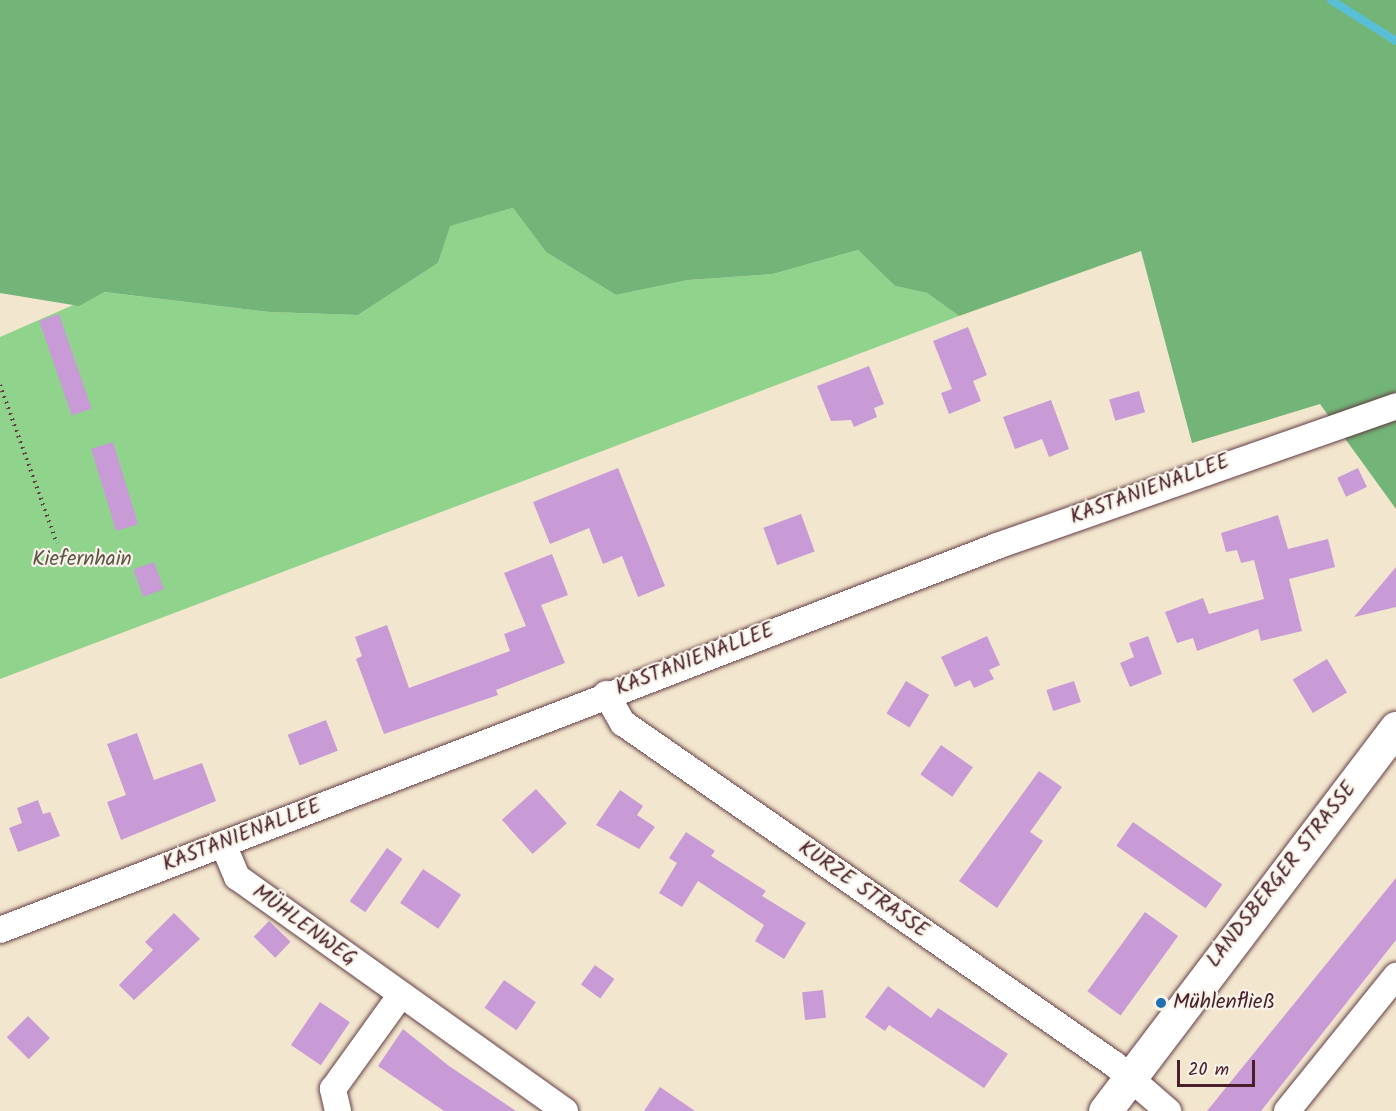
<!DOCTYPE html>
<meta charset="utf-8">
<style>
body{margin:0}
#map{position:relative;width:1396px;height:1111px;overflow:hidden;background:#f3e6ce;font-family:Kalam,sans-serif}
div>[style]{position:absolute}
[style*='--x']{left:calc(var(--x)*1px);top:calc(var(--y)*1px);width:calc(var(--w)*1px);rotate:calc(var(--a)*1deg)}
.green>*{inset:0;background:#8fd38c}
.forest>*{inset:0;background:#73b578}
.stream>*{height:8px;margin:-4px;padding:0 4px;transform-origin:4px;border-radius:4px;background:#59bfd7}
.building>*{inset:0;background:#c89bd7;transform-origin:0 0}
.path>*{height:4px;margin-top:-2px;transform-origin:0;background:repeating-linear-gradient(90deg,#633d43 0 1.5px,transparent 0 6px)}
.roads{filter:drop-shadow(0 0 2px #633d43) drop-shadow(0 0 2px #633d43)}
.street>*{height:26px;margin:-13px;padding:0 13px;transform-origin:13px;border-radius:13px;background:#fff}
.secondary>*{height:33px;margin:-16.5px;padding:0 16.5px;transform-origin:16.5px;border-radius:16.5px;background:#fff}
.dots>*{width:16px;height:16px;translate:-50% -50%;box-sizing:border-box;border:3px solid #f7f3e8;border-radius:50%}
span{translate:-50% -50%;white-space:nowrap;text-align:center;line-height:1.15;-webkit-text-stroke:4.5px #f7f3e8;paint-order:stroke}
.street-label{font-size:21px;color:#4a1f2b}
.park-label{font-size:21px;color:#5f5548}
.poi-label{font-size:21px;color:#4a1f2b}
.left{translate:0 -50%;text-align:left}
.scale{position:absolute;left:1177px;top:1060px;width:78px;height:27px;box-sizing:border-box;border:3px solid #4a1f2b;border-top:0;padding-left:8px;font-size:18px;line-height:21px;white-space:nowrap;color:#4a1f2b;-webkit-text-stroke:4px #f7f3e8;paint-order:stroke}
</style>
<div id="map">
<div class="green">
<div style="clip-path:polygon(513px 208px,546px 252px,616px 295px,688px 280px,773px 274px,858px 250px,895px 286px,927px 293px,959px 316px,0 679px,0 337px,103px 292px,269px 312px,358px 315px,438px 263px,449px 226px)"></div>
</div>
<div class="forest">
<div style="clip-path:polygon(0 0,1396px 0,1396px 509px,1320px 404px,1192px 443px,1141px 251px,959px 316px,927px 293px,895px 286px,858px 250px,773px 274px,688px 280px,616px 295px,546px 252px,513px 208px,450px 226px,438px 263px,358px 315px,269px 312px,104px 292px,79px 306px,0 293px)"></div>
</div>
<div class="stream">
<div style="--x:1331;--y:0;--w:77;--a:32.2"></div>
</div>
<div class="building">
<div style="left:59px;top:314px;width:100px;height:21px;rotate:71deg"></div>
<div style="clip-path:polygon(968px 327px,987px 375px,973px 381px,981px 401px,949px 414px,941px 393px,952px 389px,933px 341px)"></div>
<div style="clip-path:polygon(869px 366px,884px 404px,874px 408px,877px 417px,854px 427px,851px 420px,831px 421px,817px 386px)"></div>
<div style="left:1139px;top:391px;width:22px;height:31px;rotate:74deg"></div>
<div style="clip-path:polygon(1051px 400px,1069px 449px,1049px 457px,1042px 439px,1015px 449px,1003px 417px)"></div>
<div style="left:113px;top:442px;width:86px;height:23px;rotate:73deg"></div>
<div style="clip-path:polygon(618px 468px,665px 586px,638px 597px,622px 556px,603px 564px,589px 528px,550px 544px,533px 502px)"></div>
<div style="left:1358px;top:468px;width:21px;height:23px;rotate:65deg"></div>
<div style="left:801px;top:514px;width:40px;height:40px;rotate:70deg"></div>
<div style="clip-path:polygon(1278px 515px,1288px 549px,1328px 539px,1335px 567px,1289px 579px,1302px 631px,1261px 641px,1258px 629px,1197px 651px,1193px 638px,1177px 643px,1165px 612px,1203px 598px,1209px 614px,1264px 599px,1254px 560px,1241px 563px,1237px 550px,1226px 552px,1221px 533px)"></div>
<div style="clip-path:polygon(552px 554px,568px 595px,541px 605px,565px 663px,496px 690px,498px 695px,384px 734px,356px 659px,362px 656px,355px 637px,387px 625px,409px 688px,510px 651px,504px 634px,526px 626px,504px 573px)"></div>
<div style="left:154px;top:562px;width:29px;height:22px;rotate:70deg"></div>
<div style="clip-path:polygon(1396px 567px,1396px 607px,1354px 617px)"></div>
<div style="clip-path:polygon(987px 636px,1000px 665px,989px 670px,994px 679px,974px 688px,970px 680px,955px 687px,941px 657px)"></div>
<div style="clip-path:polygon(1148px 636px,1162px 674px,1130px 687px,1120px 663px,1134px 657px,1129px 643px)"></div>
<div style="left:1327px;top:659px;width:39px;height:40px;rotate:59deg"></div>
<div style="left:906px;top:681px;width:27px;height:38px;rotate:31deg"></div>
<div style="left:1074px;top:681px;width:22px;height:29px;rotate:72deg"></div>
<div style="left:326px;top:720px;width:33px;height:41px;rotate:69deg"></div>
<div style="clip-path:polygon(137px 733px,154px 780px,202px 763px,216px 801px,121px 840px,107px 802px,126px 795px,107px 744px)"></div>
<div style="left:941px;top:745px;width:39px;height:36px;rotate:35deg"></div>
<div style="clip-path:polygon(1039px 771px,1062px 787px,1030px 832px,1043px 841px,997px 908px,959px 881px)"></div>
<div style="left:536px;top:789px;width:46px;height:46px;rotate:48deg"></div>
<div style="clip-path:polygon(620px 790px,643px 806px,637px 815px,655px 827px,639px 849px,596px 825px)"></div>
<div style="clip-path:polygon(38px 800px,43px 814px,50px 812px,60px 836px,18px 852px,9px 828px,22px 823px,17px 808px)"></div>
<div style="left:1133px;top:822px;width:109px;height:29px;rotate:35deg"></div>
<div style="clip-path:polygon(686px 832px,715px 851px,711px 856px,766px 891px,762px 896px,806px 923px,784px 959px,755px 941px,764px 925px,698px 881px,682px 907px,659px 893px,677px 863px,669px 858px)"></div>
<div style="left:387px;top:848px;width:19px;height:65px;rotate:35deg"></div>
<div style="left:423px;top:869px;width:46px;height:41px;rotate:34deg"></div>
<div style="clip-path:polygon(1396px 878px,1396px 940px,1261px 1111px,1207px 1111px)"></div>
<div style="left:1145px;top:912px;width:41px;height:98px;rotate:36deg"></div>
<div style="clip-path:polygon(174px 913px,200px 939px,134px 1000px,119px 985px,153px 950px,145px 942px)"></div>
<div style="left:269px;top:921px;width:30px;height:22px;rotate:44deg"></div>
<div style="left:595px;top:965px;width:24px;height:24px;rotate:36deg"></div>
<div style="left:504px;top:980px;width:39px;height:34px;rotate:35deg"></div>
<div style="clip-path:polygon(888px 986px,931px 1018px,938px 1008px,1008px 1054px,984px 1088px,889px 1025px,885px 1031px,865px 1017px)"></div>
<div style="left:823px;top:990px;width:28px;height:21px;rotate:84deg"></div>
<div style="left:320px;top:1002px;width:36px;height:52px;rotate:34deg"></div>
<div style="left:28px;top:1016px;width:31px;height:30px;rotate:45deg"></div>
<div style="clip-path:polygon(403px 1029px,449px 1066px,516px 1111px,444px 1111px,378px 1066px)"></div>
<div style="clip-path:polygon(660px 1087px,695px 1111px,644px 1111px)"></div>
</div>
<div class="path">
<div style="--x:0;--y:385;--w:168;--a:70.2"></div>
</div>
<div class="roads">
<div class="street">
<div style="--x:606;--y:694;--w:34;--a:60"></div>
<div style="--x:623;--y:723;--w:598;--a:34.78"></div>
<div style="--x:1114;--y:1064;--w:72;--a:41"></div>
<div style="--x:223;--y:844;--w:36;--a:67"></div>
<div style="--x:237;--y:877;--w:403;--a:35.5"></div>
<div style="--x:0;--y:930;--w:1068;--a:-21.06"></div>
<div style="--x:997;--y:546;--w:423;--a:-19.3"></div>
<div style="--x:338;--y:1111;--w:23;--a:-103"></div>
<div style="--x:333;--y:1089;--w:115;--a:-54.2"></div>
<div style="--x:1287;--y:1111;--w:174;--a:-51.1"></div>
</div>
<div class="secondary">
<div style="--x:1105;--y:1111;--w:481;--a:-52.8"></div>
</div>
</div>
<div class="dots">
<div style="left:1161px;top:1003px;background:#1f6fb2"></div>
</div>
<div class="street-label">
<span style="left:1150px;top:490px;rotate:-20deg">KASTANIENALLEE</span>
<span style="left:695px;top:660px;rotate:-21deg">KASTANIENALLEE</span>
<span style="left:242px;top:836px;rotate:-21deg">KASTANIENALLEE</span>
<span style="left:1282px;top:875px;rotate:-52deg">LANDSBERGER STRASSE</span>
<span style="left:863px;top:890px;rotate:35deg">KURZE STRASSE</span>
<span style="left:304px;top:926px;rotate:36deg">MÜHLENWEG</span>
</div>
<div class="park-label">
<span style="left:82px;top:560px">Kiefernhain</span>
</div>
<div class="poi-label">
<span class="left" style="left:1173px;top:1003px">Mühlenfließ</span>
</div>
<div class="scale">20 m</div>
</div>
